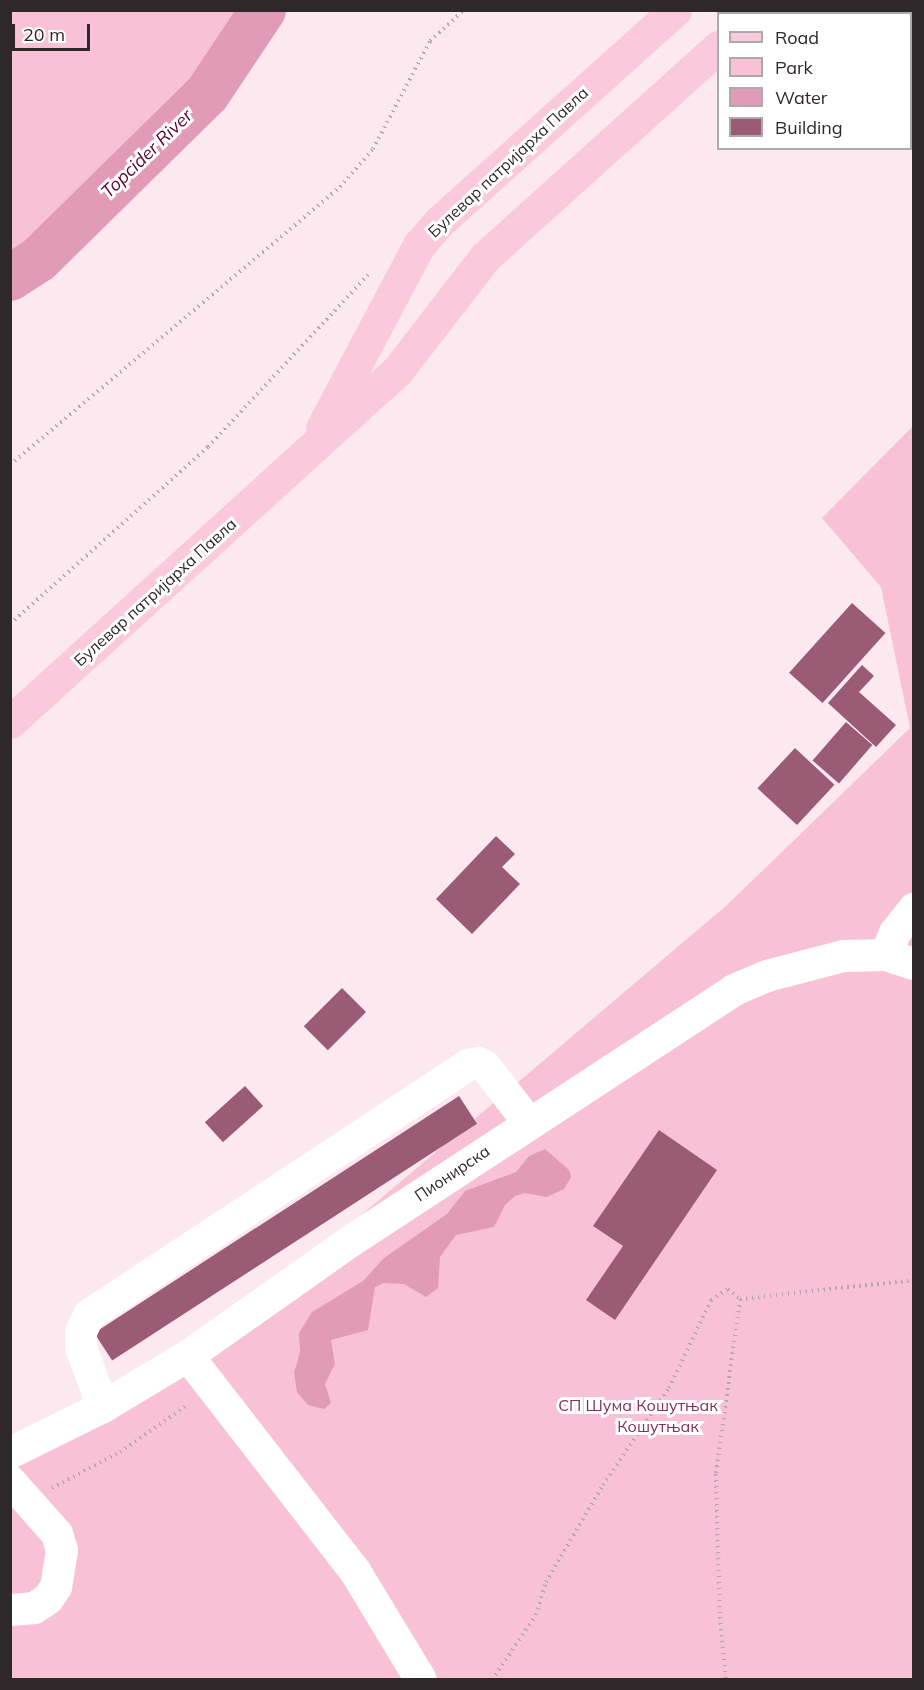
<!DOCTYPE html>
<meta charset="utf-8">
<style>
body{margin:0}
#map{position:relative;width:924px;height:1690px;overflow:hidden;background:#fce8ef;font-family:Mulish,sans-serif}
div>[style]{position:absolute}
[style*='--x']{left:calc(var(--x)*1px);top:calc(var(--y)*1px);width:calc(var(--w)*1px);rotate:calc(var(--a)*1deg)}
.green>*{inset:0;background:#f8c1d6}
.water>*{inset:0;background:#e19bb6}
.river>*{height:46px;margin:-23px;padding:0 23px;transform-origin:23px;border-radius:23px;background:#e19bb6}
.building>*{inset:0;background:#9b5b75;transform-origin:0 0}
.path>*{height:4px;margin-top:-2px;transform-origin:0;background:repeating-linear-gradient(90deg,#b7a7ac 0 1.5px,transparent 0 6px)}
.minor>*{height:32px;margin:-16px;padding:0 16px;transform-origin:16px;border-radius:16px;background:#fff}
.major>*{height:33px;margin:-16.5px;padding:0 16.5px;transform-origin:16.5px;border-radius:16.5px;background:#fac9dc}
span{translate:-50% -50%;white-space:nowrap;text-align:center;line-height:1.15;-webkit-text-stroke:6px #fff;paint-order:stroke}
.street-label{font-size:16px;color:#2f282a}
.park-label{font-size:16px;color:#843258}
.water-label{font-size:18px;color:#570331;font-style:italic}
.frame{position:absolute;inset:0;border:12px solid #2f282a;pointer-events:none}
.legend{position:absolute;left:717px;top:12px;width:195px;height:138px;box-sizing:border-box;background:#fff;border:2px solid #aca9aa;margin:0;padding:8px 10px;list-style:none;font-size:18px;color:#2f282a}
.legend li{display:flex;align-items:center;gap:12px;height:30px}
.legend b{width:30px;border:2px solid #aca9aa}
.scale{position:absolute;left:12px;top:24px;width:78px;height:27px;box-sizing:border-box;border:3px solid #2f282a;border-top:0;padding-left:8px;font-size:18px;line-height:21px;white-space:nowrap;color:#2f282a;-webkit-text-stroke:4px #fff;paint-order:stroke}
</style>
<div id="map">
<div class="green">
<div style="clip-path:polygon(11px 10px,263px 11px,207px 94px,38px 260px,11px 278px)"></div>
<div style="clip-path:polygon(913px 426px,913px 1679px,11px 1680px,11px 1469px,307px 1261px,727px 905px,910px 728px,881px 587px,822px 518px)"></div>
</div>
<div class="water">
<div style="clip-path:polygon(545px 1149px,569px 1170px,571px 1177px,564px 1189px,547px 1197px,525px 1193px,515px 1196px,505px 1205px,494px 1227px,456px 1235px,440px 1257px,438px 1288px,426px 1297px,404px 1284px,384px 1283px,375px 1287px,368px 1330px,331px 1340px,335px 1364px,325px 1384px,331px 1403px,324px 1409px,308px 1405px,297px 1392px,294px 1373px,300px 1352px,299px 1333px,312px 1312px,363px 1281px,384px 1258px,447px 1214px,465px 1191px,516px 1172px,529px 1156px)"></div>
</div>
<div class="river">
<div style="--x:10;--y:278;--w:33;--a:-33"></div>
<div style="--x:38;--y:260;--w:237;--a:-44.5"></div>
<div style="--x:207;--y:94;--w:101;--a:-56.3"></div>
</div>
<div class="building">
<div style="left:852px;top:603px;width:45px;height:94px;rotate:42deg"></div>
<div style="clip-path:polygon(862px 665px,874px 676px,859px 692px,896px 725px,876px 747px,828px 703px)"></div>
<div style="left:846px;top:722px;width:35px;height:51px;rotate:41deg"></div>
<div style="left:795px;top:748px;width:54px;height:55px;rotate:43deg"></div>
<div style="clip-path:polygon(496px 836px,515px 854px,502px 867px,520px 884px,472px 934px,436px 899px)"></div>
<div style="left:342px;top:988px;width:34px;height:54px;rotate:45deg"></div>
<div style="left:245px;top:1086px;width:27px;height:54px;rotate:48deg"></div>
<div style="left:459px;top:1096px;width:33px;height:435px;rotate:57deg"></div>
<div style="clip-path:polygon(659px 1130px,717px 1170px,615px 1320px,586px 1300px,623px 1246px,593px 1226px)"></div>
</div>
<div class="path">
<div style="--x:10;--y:465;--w:431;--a:-40.1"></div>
<div style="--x:340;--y:187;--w:50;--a:-49"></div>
<div style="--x:373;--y:149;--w:122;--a:-62.2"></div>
<div style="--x:430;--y:41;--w:46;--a:-42.4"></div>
<div style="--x:10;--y:624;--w:266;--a:-41.8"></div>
<div style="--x:208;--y:447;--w:235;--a:-47.1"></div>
<div style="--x:740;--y:1299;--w:175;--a:-6.2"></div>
<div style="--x:52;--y:1488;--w:77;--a:-27.9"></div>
<div style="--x:120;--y:1452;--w:84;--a:-34.8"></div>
<div style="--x:492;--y:1680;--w:78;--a:-55.9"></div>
<div style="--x:536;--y:1615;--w:34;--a:-73"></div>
<div style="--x:546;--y:1582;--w:113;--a:-59.6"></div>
<div style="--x:603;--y:1485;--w:117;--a:-55.8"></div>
<div style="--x:669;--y:1388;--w:98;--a:-64.5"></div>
<div style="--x:711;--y:1300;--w:20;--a:-33"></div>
<div style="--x:728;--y:1289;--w:16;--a:40"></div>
<div style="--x:740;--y:1299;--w:177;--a:97.8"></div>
<div style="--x:716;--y:1474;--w:143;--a:88.4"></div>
<div style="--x:720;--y:1617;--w:63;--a:84.6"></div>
</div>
<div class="minor">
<div style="--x:886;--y:955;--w:24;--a:-68"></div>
<div style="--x:895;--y:933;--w:31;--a:-52"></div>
<div style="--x:188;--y:1356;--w:272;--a:52.2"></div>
<div style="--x:355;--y:1571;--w:127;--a:58.8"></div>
<div style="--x:103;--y:1407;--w:63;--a:-110.4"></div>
<div style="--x:81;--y:1348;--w:16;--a:-90"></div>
<div style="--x:81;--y:1332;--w:19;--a:-65"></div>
<div style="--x:89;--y:1315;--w:454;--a:-33.4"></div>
<div style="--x:468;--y:1065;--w:11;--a:-10"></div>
<div style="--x:479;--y:1063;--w:7;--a:27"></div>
<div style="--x:485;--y:1066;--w:71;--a:52.5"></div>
<div style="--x:10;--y:1453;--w:104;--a:-26.3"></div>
<div style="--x:103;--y:1407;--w:99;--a:-31"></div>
<div style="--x:188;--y:1356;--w:199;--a:-35.2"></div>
<div style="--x:351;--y:1241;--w:458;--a:-33.2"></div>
<div style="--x:734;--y:990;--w:36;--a:-23"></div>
<div style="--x:767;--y:976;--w:80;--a:-14.6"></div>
<div style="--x:844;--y:956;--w:42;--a:-1.4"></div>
<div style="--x:886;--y:955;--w:29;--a:18"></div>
<div style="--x:10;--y:1481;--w:71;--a:48.4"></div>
<div style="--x:57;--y:1534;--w:17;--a:73"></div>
<div style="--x:62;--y:1550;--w:37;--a:99"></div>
<div style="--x:56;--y:1587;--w:14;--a:124"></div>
<div style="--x:48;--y:1599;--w:17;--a:147"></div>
<div style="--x:34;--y:1608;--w:24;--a:175"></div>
</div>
<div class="major">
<div style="--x:756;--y:14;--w:6;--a:-45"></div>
<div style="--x:322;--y:428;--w:207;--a:-62.1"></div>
<div style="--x:419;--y:245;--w:30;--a:-49"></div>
<div style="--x:439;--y:222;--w:317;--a:-41.9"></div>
<div style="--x:10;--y:722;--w:522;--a:-42.21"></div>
<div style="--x:397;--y:371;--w:144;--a:-52.3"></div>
<div style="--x:485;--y:257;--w:314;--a:-42"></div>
</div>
<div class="street-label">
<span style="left:508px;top:162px;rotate:-43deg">Булевар патријарха Павла</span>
<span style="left:155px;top:592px;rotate:-42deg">Булевар патријарха Павла</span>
<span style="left:452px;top:1173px;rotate:-34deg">Пионирска</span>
</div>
<div class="park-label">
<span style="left:638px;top:1405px">СП Шума Кошутњак</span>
<span style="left:658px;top:1426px">Кошутњак</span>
</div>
<div class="water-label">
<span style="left:147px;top:154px;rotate:-44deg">Topcider River</span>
</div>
<div class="frame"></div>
<ul class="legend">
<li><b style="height:8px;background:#fac9dc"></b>Road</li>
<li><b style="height:16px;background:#f8c1d6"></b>Park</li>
<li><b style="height:16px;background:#e19bb6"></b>Water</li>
<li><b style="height:16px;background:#9b5b75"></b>Building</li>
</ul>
<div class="scale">20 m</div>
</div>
